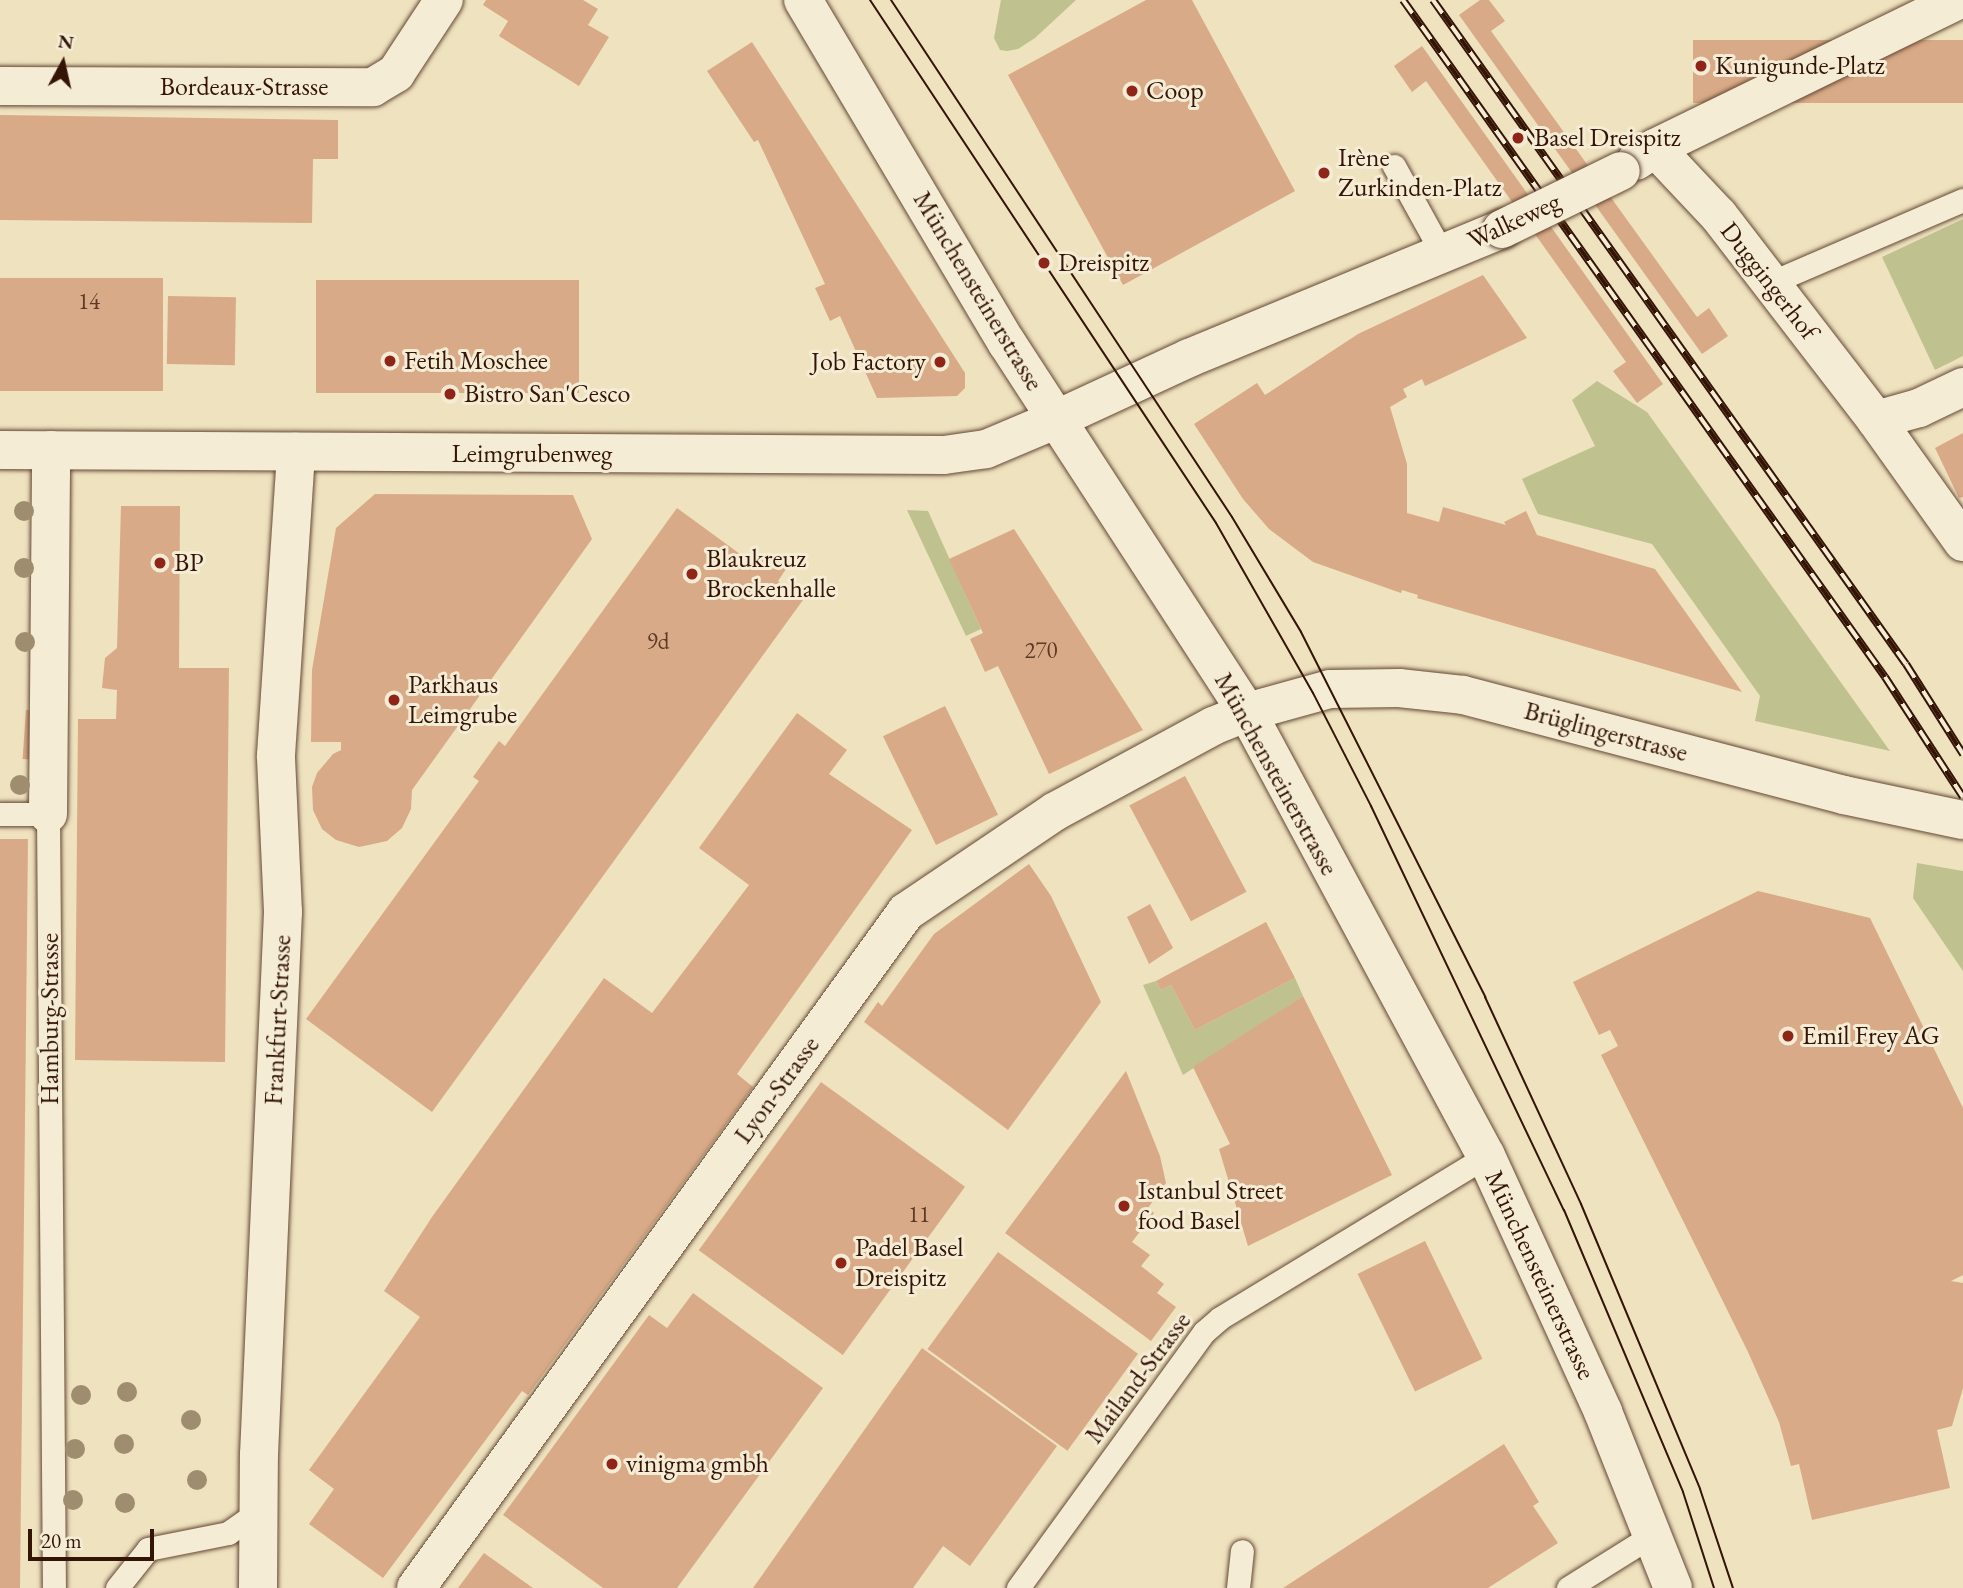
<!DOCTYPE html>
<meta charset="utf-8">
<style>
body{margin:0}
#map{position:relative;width:1963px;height:1588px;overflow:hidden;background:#efe2bf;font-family:"EB Garamond",serif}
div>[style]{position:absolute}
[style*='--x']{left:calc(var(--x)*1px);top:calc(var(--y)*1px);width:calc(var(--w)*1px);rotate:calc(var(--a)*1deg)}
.green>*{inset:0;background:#bfc28e}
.building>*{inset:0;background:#d9aa87;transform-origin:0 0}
.roads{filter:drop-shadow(0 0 2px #634833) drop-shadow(0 0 2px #634833)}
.service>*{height:23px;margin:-11.5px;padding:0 11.5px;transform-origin:11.5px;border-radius:11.5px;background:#f5ecd5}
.minor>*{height:38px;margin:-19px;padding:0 19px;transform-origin:19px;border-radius:19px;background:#f5ecd5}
.secondary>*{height:38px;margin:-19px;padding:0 19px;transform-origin:19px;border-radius:19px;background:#f5ecd5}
.tram>*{height:2px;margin:-1px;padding:0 1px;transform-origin:1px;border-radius:1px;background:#341404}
.rail>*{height:8px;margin-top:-4px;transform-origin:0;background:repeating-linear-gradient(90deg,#f5ecd5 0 16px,#341404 0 32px);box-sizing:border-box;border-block:2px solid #341404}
.bridges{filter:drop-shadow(0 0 2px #634833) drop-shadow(0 0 2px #634833)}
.minor-bridge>*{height:38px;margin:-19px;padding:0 19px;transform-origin:19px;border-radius:19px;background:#f5ecd5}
.trees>*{width:20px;height:20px;margin:-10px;border-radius:50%;background:#9f8d6f}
.dots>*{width:19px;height:19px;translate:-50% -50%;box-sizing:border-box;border:4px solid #f5ecd5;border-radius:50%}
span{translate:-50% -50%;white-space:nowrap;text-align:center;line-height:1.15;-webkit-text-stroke:6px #f5ecd5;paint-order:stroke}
.number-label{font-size:23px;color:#5d3a25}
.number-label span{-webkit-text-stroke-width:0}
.poi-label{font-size:26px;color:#341404}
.left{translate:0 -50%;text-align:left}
.right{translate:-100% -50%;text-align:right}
.street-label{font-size:26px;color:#341404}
.north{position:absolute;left:28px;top:28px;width:70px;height:70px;-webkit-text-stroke:5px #f5ecd5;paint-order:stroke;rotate:8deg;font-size:19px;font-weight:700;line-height:28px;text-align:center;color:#341404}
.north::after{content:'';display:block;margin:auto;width:24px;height:32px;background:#341404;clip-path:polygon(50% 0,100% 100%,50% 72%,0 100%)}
.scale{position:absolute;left:28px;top:1529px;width:126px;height:32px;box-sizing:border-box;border:4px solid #341404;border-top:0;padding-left:9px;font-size:21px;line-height:24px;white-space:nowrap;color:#341404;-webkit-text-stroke:5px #f5ecd5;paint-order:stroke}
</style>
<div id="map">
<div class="green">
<div style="clip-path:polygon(1001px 0,1076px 0,1035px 38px,1018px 49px,1007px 51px,1000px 50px,994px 38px)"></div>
<div style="clip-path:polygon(1963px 219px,1963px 356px,1935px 370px,1882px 257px)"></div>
<div style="clip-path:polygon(1597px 381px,1647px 412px,1890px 751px,1755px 721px,1760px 696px,1652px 544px,1538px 514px,1522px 479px,1595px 446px,1572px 400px)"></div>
<div style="clip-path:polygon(907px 510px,928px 511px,981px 629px,966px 636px)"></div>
<div style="clip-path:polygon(1917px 863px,1963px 871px,1963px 971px,1913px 898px)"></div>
<div style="clip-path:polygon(1295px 978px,1303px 996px,1183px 1075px,1143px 985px,1156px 981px,1161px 990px,1171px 985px,1195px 1030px)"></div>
</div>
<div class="building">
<div style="clip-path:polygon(486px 0,583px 0,598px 9px,588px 25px,609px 37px,579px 86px,499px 36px,508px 21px,483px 5px)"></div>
<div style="clip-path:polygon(1146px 0,1192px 0,1295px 191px,1123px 285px,1008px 75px)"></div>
<div style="clip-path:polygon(1480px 0,1489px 0,1505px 21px,1491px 31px,1697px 317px,1709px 308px,1728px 336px,1702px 354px,1459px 15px)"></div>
<div style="left:1963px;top:40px;width:63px;height:270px;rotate:90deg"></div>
<div style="clip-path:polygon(752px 42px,965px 373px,965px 388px,957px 396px,877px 398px,840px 316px,830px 321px,815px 288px,825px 284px,758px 140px,754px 142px,707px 71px)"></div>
<div style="clip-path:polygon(1422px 46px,1663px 384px,1637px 403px,1613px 371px,1626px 362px,1426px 81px,1412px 92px,1394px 66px)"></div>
<div style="clip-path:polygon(0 115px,338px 120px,338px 159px,313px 159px,312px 223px,0 220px)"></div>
<div style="clip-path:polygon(1483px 275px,1527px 338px,1425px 386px,1422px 379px,1403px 389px,1407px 397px,1390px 407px,1407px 464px,1407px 513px,1439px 522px,1443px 507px,1506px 525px,1504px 522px,1526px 511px,1537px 535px,1655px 569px,1742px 692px,1417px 598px,1418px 595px,1402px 590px,1401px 593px,1313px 562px,1269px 529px,1243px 499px,1194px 424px,1257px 383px,1265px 395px,1358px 334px)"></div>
<div style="left:0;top:278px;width:163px;height:113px"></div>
<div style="left:316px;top:280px;width:263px;height:113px"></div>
<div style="left:168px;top:296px;width:68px;height:68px;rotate:1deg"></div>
<div style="clip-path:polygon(1963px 433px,1963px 497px,1959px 498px,1935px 448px)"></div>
<div style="clip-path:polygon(375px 494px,573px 495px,592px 539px,412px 790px,411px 809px,402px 828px,387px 841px,359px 847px,336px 840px,322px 829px,313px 810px,312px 787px,317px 773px,333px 754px,341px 750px,341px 742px,311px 742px,312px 670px,336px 528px)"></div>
<div style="clip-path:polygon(121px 506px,180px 506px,179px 668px,229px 668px,225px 1062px,75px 1060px,78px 719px,116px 719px,117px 690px,102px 688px,105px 658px,117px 648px)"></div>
<div style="clip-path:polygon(677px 508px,755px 565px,763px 553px,786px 569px,778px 581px,803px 600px,432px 1112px,306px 1019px,479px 781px,473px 777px,499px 741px,505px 746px)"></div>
<div style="clip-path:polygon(1014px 529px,1143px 730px,1049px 774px,998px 666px,985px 672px,970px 639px,983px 633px,949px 559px)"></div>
<div style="left:945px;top:706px;width:121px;height:69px;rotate:64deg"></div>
<div style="left:26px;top:710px;width:15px;height:49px;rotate:4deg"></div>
<div style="clip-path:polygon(797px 713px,847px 750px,829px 774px,912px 830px,737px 1074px,753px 1087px,528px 1395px,522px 1391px,383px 1578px,309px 1524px,334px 1489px,309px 1470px,420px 1317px,384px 1291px,432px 1217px,604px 978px,652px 1013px,749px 885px,699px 848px)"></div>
<div style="left:1185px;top:776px;width:131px;height:63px;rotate:62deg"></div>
<div style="clip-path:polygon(0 839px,28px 839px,20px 1588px,0 1588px)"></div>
<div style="clip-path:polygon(1029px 864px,1051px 896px,1101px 1002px,1008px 1130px,864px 1022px,878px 1002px,882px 1006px,934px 934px)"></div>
<div style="clip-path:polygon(1758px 891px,1870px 918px,1963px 1108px,1963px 1275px,1951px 1281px,1963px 1283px,1963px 1388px,1952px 1426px,1937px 1430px,1950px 1488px,1812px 1520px,1799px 1464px,1791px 1466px,1779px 1422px,1748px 1352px,1601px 1055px,1618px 1046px,1610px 1030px,1599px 1035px,1573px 982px)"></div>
<div style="clip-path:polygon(1150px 904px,1173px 948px,1149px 964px,1127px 917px)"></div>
<div style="clip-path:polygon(1266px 922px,1295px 978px,1195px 1030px,1171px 985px,1161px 990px,1156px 981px)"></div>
<div style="clip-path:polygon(1303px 996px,1392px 1175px,1248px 1246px,1219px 1149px,1230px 1144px,1193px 1067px)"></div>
<div style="clip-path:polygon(1126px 1071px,1160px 1156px,1166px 1183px,1148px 1208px,1154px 1213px,1132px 1242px,1150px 1255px,1141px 1266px,1164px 1284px,1157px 1293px,1176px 1307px,1151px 1341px,1005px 1233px)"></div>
<div style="left:821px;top:1082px;width:178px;height:208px;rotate:36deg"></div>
<div style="left:1425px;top:1241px;width:131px;height:75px;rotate:64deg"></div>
<div style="left:998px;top:1252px;width:173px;height:120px;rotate:36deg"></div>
<div style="clip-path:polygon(693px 1293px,823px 1388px,677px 1588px,603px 1588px,503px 1515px,649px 1315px,667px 1328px)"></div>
<div style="clip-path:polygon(922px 1348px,1057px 1446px,970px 1566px,943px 1546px,913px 1588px,753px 1588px)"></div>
<div style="clip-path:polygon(1504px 1444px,1539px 1502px,1533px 1506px,1558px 1543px,1488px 1588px,1283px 1588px)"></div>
<div style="clip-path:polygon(484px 1553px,533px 1588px,458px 1588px)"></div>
</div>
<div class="roads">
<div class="service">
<div style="--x:1394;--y:166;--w:99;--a:61.1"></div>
<div style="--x:1770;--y:283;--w:210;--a:-23.3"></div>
<div style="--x:0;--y:814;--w:48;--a:0"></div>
<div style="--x:48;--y:814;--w:774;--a:89.56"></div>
<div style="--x:117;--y:1588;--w:50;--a:-51.5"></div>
<div style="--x:148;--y:1549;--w:82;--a:-11.3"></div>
<div style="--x:228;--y:1533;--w:37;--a:-35"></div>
<div style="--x:1018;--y:1588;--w:316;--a:-54"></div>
<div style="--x:1204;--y:1332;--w:21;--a:-41"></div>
<div style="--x:1220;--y:1318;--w:311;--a:-31.3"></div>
<div style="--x:1238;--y:1588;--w:37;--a:-84"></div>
<div style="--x:1568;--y:1588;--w:102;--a:-32.1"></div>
</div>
<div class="minor">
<div style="--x:0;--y:86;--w:373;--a:0.2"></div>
<div style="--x:373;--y:87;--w:27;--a:-31"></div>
<div style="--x:396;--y:73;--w:87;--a:-56.7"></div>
<div style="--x:1655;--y:148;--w:93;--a:46.7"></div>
<div style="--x:1719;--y:216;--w:257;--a:52.4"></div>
<div style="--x:1876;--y:420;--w:150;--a:54.5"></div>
<div style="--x:1636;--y:161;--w:23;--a:-34"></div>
<div style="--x:1655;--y:148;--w:338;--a:-26"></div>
<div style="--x:1057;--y:419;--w:145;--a:-24.8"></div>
<div style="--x:1189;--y:358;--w:339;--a:-22.4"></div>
<div style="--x:1876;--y:420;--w:45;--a:-15.6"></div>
<div style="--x:1919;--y:408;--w:49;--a:-25.5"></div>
<div style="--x:48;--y:814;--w:364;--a:-89.5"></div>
<div style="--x:258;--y:1588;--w:133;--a:-89.6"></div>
<div style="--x:259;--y:1455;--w:544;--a:-87.47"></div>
<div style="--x:283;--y:912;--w:157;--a:-92.6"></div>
<div style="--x:276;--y:755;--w:304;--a:-86.2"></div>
<div style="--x:416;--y:1588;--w:835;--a:-54.06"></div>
<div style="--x:906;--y:912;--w:179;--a:-34"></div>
<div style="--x:1054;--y:812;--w:181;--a:-28.4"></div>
<div style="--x:1213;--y:726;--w:37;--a:-22"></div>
</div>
<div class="secondary">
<div style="--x:803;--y:0;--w:399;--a:59.3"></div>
<div style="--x:1007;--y:343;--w:440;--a:57"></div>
<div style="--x:1247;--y:712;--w:504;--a:61.71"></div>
<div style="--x:1486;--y:1156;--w:281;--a:65.4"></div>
<div style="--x:1603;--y:1412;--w:189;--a:68.3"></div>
<div style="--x:0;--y:450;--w:944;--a:0.3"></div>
<div style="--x:944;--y:455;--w:42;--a:-8.1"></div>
<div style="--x:986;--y:449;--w:77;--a:-22.9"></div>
<div style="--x:1247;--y:712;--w:86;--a:-15.5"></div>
<div style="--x:1330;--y:689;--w:69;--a:-0.8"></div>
<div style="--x:1399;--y:688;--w:64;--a:6.2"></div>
<div style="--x:1463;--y:695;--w:394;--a:14.7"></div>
<div style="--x:1844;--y:795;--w:122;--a:11.9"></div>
</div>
</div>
<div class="tram">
<div style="--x:870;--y:0;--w:627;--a:56.51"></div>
<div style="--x:1216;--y:523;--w:196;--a:60.3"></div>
<div style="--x:1313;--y:693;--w:127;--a:62.8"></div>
<div style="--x:1371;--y:806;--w:448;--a:64.5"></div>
<div style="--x:1564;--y:1210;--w:306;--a:67.1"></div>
<div style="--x:1683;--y:1492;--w:101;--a:72.1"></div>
<div style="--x:891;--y:0;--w:619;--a:56.59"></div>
<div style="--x:1232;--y:517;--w:134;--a:59"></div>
<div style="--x:1301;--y:632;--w:409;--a:63.2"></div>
<div style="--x:1485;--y:997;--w:228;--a:65.1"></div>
<div style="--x:1581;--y:1204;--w:309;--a:67.3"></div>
<div style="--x:1700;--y:1489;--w:104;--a:71.6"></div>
</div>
<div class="rail">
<div style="--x:1403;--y:0;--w:831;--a:54.55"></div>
<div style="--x:1885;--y:677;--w:143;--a:57"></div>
<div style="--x:1433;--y:0;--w:815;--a:54.54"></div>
<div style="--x:1906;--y:664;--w:107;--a:57.7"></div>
</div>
<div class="bridges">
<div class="minor-bridge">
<div style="--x:1502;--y:229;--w:132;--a:-26"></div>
</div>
</div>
<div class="trees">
<div style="left:24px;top:511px"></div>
<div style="left:24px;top:568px"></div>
<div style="left:25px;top:642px"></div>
<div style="left:20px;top:785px"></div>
<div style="left:127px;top:1392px"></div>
<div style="left:81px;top:1395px"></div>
<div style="left:191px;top:1420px"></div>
<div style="left:124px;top:1444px"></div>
<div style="left:75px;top:1449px"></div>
<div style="left:197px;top:1480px"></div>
<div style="left:73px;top:1500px"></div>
<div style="left:125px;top:1503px"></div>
</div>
<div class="dots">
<div style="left:1701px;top:66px;background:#8f2418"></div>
<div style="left:1132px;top:91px;background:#8f2418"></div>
<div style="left:1518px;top:138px;background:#8f2418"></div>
<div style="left:1324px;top:173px;background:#8f2418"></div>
<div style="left:1044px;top:263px;background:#8f2418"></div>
<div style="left:390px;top:361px;background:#8f2418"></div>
<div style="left:940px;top:362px;background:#8f2418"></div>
<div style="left:450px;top:394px;background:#8f2418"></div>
<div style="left:160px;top:563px;background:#8f2418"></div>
<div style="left:692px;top:574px;background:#8f2418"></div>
<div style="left:394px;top:700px;background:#8f2418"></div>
<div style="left:1788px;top:1036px;background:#8f2418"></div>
<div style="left:1124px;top:1206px;background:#8f2418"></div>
<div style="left:841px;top:1263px;background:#8f2418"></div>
<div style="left:612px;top:1464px;background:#8f2418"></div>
</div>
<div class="number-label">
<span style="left:89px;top:301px">14</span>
<span style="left:658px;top:641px">9d</span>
<span style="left:1041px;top:650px">270</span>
<span style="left:919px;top:1214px">11</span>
</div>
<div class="poi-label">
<span class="left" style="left:1715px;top:66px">Kunigunde-Platz</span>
<span class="left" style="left:1146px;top:91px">Coop</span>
<span class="left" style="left:1534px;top:138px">Basel Dreispitz</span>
<span class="left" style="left:1338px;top:173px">Irène<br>Zurkinden-Platz</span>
<span class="left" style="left:1058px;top:263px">Dreispitz</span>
<span class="left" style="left:404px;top:361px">Fetih Moschee</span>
<span class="right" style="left:926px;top:362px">Job Factory</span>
<span class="left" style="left:464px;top:394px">Bistro San'Cesco</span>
<span class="left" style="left:706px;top:574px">Blaukreuz<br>Brockenhalle</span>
<span class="left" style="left:174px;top:563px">BP</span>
<span class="left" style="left:408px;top:700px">Parkhaus<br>Leimgrube</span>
<span class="left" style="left:1802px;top:1036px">Emil Frey AG</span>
<span class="left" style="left:1138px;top:1206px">Istanbul Street<br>food Basel</span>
<span class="left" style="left:855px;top:1263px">Padel Basel<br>Dreispitz</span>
<span class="left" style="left:626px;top:1464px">vinigma gmbh</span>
</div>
<div class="street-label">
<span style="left:244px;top:87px">Bordeaux-Strasse</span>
<span style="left:1514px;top:221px;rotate:-25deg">Walkeweg</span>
<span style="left:1769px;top:281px;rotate:52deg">Duggingerhof</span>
<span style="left:978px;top:291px;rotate:59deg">Münchensteinerstrasse</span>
<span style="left:532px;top:454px">Leimgrubenweg</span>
<span style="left:1606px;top:732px;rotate:15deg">Brüglingerstrasse</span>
<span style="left:1276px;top:774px;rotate:61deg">Münchensteinerstrasse</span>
<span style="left:50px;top:1019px;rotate:-90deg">Hamburg-Strasse</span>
<span style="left:278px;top:1020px;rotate:-87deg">Frankfurt-Strasse</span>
<span style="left:777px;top:1090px;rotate:-54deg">Lyon-Strasse</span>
<span style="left:1540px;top:1275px;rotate:65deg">Münchensteinerstrasse</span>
<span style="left:1138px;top:1378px;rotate:-53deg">Mailand-Strasse</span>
</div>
<div class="north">N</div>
<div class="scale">20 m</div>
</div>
